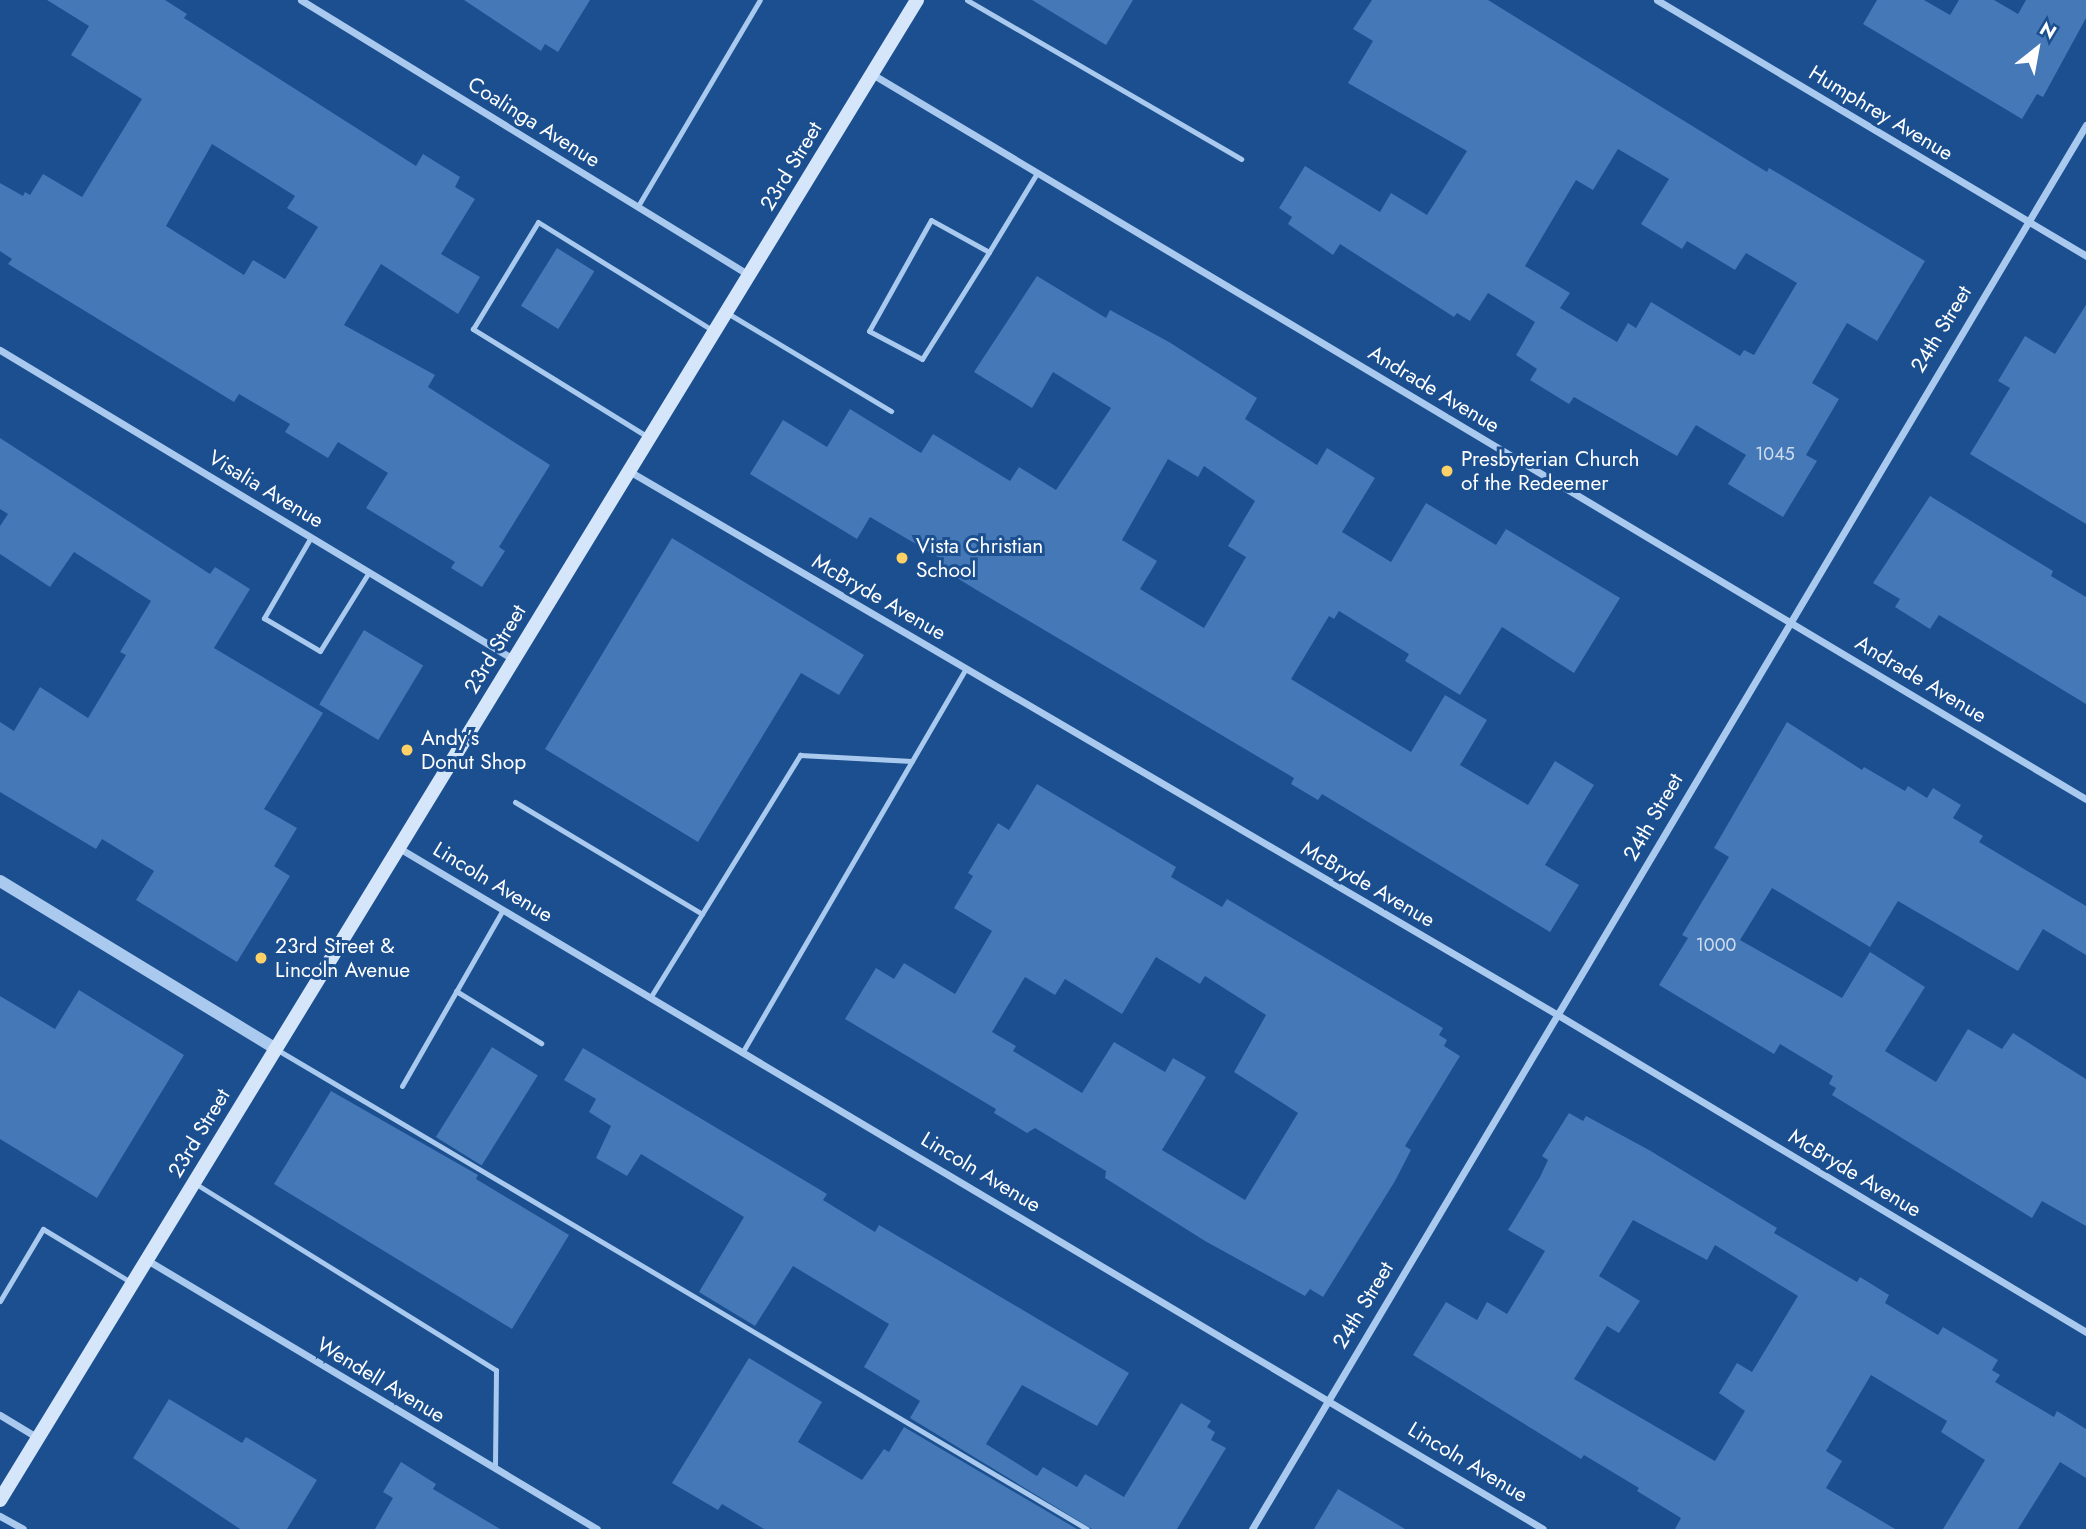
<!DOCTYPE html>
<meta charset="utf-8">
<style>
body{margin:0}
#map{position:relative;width:2086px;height:1529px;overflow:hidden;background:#1b4f8f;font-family:Jost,sans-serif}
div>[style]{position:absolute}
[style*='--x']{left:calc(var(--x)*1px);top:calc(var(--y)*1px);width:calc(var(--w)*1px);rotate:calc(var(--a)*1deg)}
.building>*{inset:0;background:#4478b7;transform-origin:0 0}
.service>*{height:5px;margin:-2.5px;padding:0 2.5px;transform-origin:2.5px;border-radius:2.5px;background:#a9c9ee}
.minor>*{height:7px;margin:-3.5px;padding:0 3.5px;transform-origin:3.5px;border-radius:3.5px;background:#a9c9ee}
.tertiary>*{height:12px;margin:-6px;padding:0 6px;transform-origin:6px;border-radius:6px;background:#a9c9ee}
.secondary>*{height:14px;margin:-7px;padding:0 7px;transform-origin:7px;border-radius:7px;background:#d6e6fa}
.dots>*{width:19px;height:19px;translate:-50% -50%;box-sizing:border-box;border:4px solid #1b4f8f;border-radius:50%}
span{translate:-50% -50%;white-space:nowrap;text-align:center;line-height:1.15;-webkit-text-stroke:6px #1b4f8f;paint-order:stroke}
.number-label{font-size:18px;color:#d0dded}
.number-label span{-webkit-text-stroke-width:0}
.street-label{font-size:21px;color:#fff}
.poi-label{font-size:21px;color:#fff}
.left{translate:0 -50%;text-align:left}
.north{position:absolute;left:2002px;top:14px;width:70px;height:70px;-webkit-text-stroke:5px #1b4f8f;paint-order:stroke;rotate:31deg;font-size:19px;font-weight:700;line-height:28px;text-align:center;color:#fff}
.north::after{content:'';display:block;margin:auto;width:24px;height:32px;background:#fff;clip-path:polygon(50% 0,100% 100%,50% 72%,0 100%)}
</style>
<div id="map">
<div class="building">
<div style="clip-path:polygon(evenodd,47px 0,165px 0,187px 14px,184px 18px,416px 166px,423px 154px,460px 177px,455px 187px,475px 199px,441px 254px,480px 277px,458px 314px,381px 264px,344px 325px,435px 375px,428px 387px,550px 465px,499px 547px,505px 551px,482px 587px,451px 568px,455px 562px,366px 508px,388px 473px,338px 442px,328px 458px,285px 432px,290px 424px,239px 394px,234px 402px,8px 264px,12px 259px,0 251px,0 183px,23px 196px,25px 192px,30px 195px,43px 174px,82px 197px,142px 99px,71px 55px,89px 26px,47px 0,212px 144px,295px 196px,287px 208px,318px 227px,285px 279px,253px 260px,244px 275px,166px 226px,212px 144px)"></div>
<div style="clip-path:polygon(464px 0,590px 0,558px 52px,545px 44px,541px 51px)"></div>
<div style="clip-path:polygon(1032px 0,1133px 0,1106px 45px)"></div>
<div style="clip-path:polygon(evenodd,1372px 0,1488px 0,1767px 172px,1769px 168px,1925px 261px,1877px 341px,1847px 323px,1812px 383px,1839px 399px,1806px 455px,1817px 461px,1783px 517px,1728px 484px,1746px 455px,1696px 425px,1677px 456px,1574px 397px,1569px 404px,1530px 380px,1537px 369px,1516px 355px,1535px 322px,1488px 293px,1470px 321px,1457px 313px,1454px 317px,1340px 244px,1333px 255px,1288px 224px,1292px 217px,1279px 208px,1305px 166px,1380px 212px,1391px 193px,1427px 215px,1467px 151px,1348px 83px,1373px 41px,1353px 29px,1372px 0,1618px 149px,1669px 179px,1641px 224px,1682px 249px,1687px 241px,1735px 270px,1746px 253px,1797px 283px,1754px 355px,1744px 350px,1740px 356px,1651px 302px,1636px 328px,1628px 323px,1617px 342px,1560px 308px,1570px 293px,1525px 266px,1576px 180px,1593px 190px,1618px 149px)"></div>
<div style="clip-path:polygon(1877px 0,1924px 0,1950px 15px,1959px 0,1994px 0,2018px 14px,2026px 0,2086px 0,2086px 18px,2043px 97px,2037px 94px,2022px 119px,1863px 24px)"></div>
<div style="left:557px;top:248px;width:44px;height:68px;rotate:32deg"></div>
<div style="clip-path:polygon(evenodd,1037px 276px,1106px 318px,1110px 310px,1169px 342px,1257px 398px,1245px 419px,1317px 465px,1327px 448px,1375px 478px,1342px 532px,1391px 562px,1426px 503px,1496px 545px,1506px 529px,1620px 598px,1574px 673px,1502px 627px,1460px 695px,1405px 661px,1409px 654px,1339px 611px,1334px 619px,1329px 616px,1291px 679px,1411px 752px,1445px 695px,1487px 720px,1460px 765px,1528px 805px,1555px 761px,1594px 785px,1545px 865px,1579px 885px,1550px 932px,1322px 794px,1318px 800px,1291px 784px,1294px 778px,975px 589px,939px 567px,943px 560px,870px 517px,857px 539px,750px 474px,783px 420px,827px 447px,850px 409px,921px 453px,933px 434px,1010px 481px,1019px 467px,1056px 490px,1111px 408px,1053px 372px,1032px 408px,974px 372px,1037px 276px,1168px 459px,1198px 477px,1204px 466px,1255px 501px,1228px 546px,1246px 557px,1204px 628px,1140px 589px,1157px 561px,1122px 540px,1168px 459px)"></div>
<div style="clip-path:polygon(2086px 305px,2086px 524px,1970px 454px,2010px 388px,1998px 381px,2025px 336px,2055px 354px)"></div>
<div style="clip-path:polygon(0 438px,210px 574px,215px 567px,250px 589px,214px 648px,323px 713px,264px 809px,297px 828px,274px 866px,290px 876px,237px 962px,136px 900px,154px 871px,102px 839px,96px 849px,0 792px,0 722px,14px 731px,40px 687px,88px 718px,126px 655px,120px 652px,151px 601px,74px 552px,50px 587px,0 554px,0 526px,8px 514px,0 509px)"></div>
<div style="clip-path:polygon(1930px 496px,2053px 571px,2051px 576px,2086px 597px,2086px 704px,1939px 615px,1930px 629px,1895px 607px,1900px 599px,1873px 583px)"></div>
<div style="clip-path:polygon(672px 538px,864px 655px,839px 695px,801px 673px,698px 842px,545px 749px)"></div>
<div style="left:364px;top:630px;width:69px;height:87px;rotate:31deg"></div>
<div style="clip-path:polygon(1787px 722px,1862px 770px,1864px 767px,1905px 791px,1908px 786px,1927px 798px,1933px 788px,1961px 805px,1953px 818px,1983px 836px,1979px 842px,2086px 906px,2086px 955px,2043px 929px,2018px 971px,1898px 901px,1870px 947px,1772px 888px,1740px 940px,1842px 998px,1870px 952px,1925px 987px,1885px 1051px,1936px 1082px,1968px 1029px,2002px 1049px,2013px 1033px,2086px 1079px,2086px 1226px,2042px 1201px,2032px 1218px,1832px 1095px,1836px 1088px,1829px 1084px,1833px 1076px,1780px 1044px,1774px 1054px,1659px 985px,1688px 938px,1682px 935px,1729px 857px,1714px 848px)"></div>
<div style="clip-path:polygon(evenodd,1037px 784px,1176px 867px,1171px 877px,1222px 907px,1227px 899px,1443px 1028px,1439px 1035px,1447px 1040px,1444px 1046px,1460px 1056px,1405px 1146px,1411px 1150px,1395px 1181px,1323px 1297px,1310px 1289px,1305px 1296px,1205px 1241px,1105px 1178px,1106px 1171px,1035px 1128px,1027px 1133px,994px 1113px,996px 1109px,845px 1019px,876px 968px,894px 979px,904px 963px,955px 994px,992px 931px,954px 908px,973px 876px,968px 873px,998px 823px,1009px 830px,1037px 784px,1156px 957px,1200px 984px,1205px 976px,1266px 1015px,1234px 1072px,1298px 1113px,1245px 1200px,1162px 1150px,1206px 1077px,1173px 1058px,1165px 1072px,1114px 1042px,1082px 1093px,1013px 1051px,1016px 1046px,992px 1032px,1025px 977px,1055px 995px,1065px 979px,1122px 1014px,1156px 957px)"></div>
<div style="clip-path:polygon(79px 990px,184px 1055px,97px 1198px,0 1139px,0 996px,55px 1029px)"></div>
<div style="left:492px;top:1047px;width:54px;height:106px;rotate:32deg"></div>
<div style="clip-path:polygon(583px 1048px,827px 1194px,823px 1200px,875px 1232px,879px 1225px,1129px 1373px,1097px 1426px,1022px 1385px,986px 1444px,1037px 1476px,1043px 1467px,1077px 1487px,1085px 1474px,1124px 1497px,1181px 1403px,1211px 1421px,1207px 1427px,1215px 1432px,1211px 1440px,1226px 1448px,1177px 1529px,1092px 1529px,910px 1418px,920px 1401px,864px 1367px,889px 1324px,793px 1266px,755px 1326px,699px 1292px,744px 1217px,641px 1154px,627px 1176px,596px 1158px,611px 1126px,589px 1112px,596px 1099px,564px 1080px)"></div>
<div style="clip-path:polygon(331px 1091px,478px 1175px,476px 1179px,569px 1235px,512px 1329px,274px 1184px)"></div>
<div style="clip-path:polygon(evenodd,1569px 1113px,1583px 1121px,1586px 1116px,1649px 1150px,1777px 1228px,1774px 1233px,1857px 1282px,1860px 1277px,1889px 1295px,1885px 1303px,1938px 1335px,1943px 1327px,1998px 1360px,1992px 1370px,2000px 1375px,1995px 1382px,2054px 1417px,2057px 1411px,2086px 1429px,2086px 1478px,2060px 1462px,2018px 1529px,1943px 1529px,1985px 1460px,1941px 1432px,1947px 1421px,1871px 1375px,1826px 1451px,1842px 1461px,1826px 1488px,1895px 1529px,1675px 1529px,1681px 1518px,1637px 1491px,1639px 1488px,1584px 1455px,1581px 1459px,1413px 1355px,1446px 1302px,1477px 1320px,1487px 1302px,1507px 1314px,1545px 1251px,1508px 1230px,1540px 1177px,1548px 1160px,1542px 1156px,1569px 1113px,1633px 1220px,1707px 1260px,1715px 1245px,1798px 1296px,1752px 1372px,1737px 1363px,1719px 1393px,1745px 1411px,1715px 1461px,1574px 1379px,1607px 1326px,1619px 1333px,1640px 1301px,1599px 1276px,1633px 1220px)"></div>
<div style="clip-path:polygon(749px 1358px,822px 1402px,798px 1442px,862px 1480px,884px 1449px,889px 1452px,904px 1427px,1077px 1529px,764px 1529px,722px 1504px,718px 1510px,672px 1483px)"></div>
<div style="clip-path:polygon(169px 1399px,242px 1443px,246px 1437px,317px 1480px,287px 1529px,240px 1529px,133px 1458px)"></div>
<div style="clip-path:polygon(401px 1462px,436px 1484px,433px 1489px,500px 1529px,375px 1529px,393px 1498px,383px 1492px)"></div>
<div style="clip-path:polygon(1338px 1489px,1405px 1529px,1314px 1529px)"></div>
</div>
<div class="service">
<div style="--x:967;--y:0;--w:317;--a:30.1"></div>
<div style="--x:638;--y:206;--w:239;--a:-59.4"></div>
<div style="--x:989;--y:252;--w:66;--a:-151.1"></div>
<div style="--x:931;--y:220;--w:127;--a:119.2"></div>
<div style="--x:869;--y:331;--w:60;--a:27.8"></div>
<div style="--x:922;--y:359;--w:126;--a:-57.9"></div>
<div style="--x:989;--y:252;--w:92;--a:-58.7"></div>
<div style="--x:729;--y:314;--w:189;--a:30.9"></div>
<div style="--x:648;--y:437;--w:206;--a:-148.3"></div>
<div style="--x:473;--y:329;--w:125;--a:-58.7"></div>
<div style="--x:538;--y:222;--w:207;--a:31.8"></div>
<div style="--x:311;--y:537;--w:94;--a:120.1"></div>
<div style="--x:264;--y:618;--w:65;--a:30.5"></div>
<div style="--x:320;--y:651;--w:93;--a:-58.2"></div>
<div style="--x:515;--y:802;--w:218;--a:30.9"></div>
<div style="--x:456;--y:991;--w:100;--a:31.5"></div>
<div style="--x:650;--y:998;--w:286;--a:-58.3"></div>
<div style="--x:800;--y:755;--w:112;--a:3.1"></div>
<div style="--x:276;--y:1049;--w:942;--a:30.62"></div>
<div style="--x:742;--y:1053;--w:445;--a:-59.8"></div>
<div style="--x:402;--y:1086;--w:203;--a:-60.2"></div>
<div style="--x:196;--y:1184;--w:353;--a:31.8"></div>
<div style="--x:496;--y:1370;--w:98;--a:90.6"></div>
<div style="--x:0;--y:1301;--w:84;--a:-59.2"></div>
<div style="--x:43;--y:1229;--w:104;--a:31.2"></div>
</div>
<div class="minor">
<div style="--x:301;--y:0;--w:526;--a:31.54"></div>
<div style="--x:1657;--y:0;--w:500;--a:30.8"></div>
<div style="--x:872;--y:74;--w:1414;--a:30.85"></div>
<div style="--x:0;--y:350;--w:599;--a:31.06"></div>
<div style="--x:629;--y:471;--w:1077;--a:30.35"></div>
<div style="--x:1558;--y:1015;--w:616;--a:30.98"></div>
<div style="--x:399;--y:848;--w:1331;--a:30.76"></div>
<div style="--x:147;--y:1260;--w:524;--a:30.87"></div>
<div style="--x:0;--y:1415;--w:44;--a:31.2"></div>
<div style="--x:0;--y:1516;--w:26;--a:29"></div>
<div style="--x:1252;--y:1529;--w:1633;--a:-59.29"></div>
</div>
<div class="tertiary">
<div style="--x:0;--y:881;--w:322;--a:31.3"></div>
</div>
<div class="secondary">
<div style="--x:0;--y:1500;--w:1758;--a:-58.56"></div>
</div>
<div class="dots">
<div style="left:1447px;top:471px;background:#ffd166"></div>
<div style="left:902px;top:558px;background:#ffd166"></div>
<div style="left:407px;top:750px;background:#ffd166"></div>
<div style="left:261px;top:958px;background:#ffd166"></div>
</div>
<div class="number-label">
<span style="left:1775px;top:454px">1045</span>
<span style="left:1716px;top:945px">1000</span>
</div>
<div class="street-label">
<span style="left:1881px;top:113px;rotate:31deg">Humphrey Avenue</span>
<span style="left:534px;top:122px;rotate:32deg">Coalinga Avenue</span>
<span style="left:791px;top:166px;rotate:-59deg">23rd Street</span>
<span style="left:1941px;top:329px;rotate:-59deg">24th Street</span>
<span style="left:1434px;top:389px;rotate:31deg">Andrade Avenue</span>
<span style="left:266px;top:489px;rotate:31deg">Visalia Avenue</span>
<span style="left:879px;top:597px;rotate:30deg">McBryde Avenue</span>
<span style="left:495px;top:649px;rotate:-59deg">23rd Street</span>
<span style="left:1921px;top:679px;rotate:31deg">Andrade Avenue</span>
<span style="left:1653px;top:817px;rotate:-60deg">24th Street</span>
<span style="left:493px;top:882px;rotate:31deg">Lincoln Avenue</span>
<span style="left:1368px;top:884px;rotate:30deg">McBryde Avenue</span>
<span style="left:199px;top:1133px;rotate:-59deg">23rd Street</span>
<span style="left:981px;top:1172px;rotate:31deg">Lincoln Avenue</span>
<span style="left:1855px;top:1173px;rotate:31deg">McBryde Avenue</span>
<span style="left:1363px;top:1305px;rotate:-59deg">24th Street</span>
<span style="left:381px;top:1380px;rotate:31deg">Wendell Avenue</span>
<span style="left:1468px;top:1462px;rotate:31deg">Lincoln Avenue</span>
</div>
<div class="poi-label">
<span class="left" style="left:1461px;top:471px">Presbyterian Church<br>of the Redeemer</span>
<span class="left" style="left:916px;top:558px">Vista Christian<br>School</span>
<span class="left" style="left:421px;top:750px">Andy’s<br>Donut Shop</span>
<span class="left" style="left:275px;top:958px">23rd Street &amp;<br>Lincoln Avenue</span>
</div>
<div class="north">N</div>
</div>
